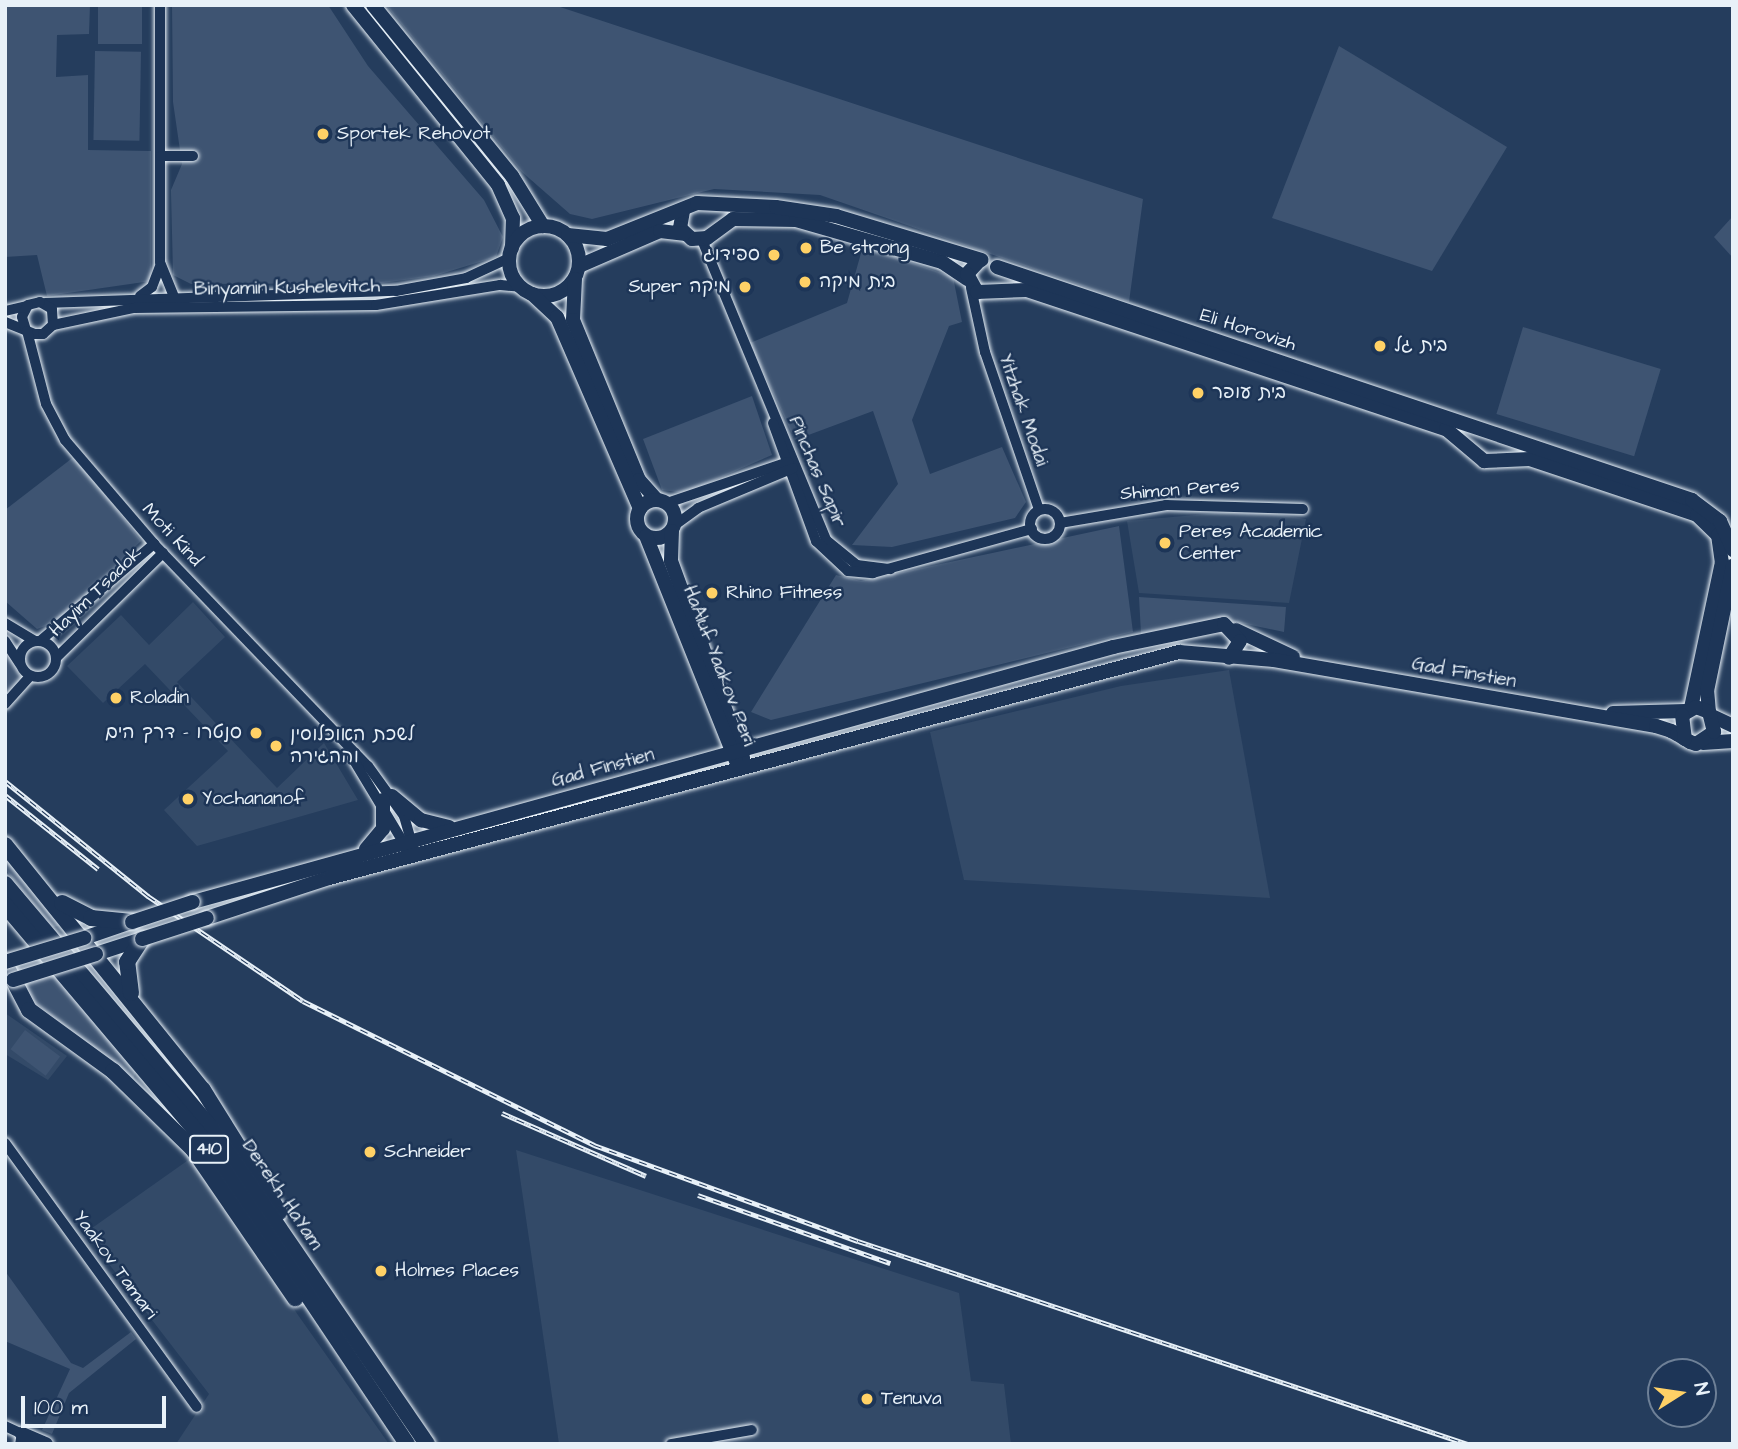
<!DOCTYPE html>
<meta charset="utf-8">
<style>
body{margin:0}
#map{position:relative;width:1738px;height:1449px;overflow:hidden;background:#253d5d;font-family:"Architects Daughter","Playpen Sans Hebrew",sans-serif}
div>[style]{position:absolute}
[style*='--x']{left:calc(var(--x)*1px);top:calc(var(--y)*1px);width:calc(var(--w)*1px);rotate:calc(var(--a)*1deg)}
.built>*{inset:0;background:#334a68}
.green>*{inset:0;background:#3e5472;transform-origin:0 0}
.roads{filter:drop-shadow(0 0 2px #e8f1f8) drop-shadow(0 0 2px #e8f1f8)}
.street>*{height:10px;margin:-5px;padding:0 5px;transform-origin:5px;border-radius:5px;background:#1d3557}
.street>.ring{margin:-5px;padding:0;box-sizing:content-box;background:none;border:10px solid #1d3557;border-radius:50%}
.secondary>*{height:14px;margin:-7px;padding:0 7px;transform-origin:7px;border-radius:7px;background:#1d3557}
.secondary>.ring{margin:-7px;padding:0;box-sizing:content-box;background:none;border:14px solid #1d3557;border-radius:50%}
.primary>*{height:16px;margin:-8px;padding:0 8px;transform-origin:8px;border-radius:8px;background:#1d3557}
.rail>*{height:5px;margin-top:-2.5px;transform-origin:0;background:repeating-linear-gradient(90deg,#1d3557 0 8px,#e8f1f8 0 16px);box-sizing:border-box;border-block:2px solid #e8f1f8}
.bridges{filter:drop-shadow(0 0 2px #e8f1f8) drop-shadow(0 0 2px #e8f1f8)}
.secondary-bridge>*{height:14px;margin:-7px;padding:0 7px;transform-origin:7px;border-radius:7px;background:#1d3557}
.dots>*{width:19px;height:19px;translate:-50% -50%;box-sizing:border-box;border:4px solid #1d3557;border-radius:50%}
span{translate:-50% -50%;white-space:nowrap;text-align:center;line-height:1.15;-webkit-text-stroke:5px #1d3557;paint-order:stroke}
.shield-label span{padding:2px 5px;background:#1d3557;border:2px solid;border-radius:5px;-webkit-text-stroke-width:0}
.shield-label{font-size:18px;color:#e8f1f8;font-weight:700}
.poi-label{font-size:19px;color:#e8f1f8}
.left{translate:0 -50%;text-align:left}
.right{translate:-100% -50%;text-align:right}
.street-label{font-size:19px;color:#e8f1f8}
.frame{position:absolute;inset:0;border:7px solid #e8f1f8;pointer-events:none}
.north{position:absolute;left:1647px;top:1358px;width:70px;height:70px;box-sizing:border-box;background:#1d3557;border:2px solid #6e8097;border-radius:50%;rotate:78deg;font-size:19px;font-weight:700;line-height:28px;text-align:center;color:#e8f1f8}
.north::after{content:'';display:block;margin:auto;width:24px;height:32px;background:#ffd166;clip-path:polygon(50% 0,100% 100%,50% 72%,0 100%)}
.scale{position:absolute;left:21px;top:1396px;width:145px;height:32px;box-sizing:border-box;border:4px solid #e8f1f8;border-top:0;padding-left:9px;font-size:21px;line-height:24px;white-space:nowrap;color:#e8f1f8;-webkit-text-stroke:5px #1d3557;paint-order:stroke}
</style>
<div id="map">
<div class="built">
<div style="clip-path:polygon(1252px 510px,1306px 519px,1289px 603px,1139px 593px,1127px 521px)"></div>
<div style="clip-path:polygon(193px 602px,225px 637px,177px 682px,277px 788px,324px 743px,358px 800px,197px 846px,164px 810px,228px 751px,145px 664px,103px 703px,67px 666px,121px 615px,149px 645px)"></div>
<div style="clip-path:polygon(1229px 670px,1270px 898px,964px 880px,930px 732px,1121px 686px)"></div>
<div style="clip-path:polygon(5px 1013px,67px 1056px,48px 1080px,5px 1054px)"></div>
<div style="clip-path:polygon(516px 1150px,959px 1293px,971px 1381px,1004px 1384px,1011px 1444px,559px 1444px)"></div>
<div style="clip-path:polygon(194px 1156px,298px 1315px,389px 1444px,176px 1444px,209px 1394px,85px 1233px)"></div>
</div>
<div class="green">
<div style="clip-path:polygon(5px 5px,90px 5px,89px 34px,57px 35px,56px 77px,88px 75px,88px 150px,151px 151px,151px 281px,47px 296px,37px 255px,5px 257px)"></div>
<div style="left:98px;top:5px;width:44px;height:39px"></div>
<div style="clip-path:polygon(172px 5px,328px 5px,368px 66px,484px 200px,503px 237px,496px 257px,434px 276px,382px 283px,191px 284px,173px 275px,171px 190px,182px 164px,173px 102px)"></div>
<div style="clip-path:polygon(386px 5px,554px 5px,1143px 199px,1129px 302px,820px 195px,714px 189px,592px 219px,570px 214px,522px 172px)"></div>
<div style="clip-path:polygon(1339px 46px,1507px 147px,1432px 271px,1272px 218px)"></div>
<div style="left:95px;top:51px;width:46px;height:89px;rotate:1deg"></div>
<div style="clip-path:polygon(1733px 216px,1733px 258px,1714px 237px)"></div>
<div style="clip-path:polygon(863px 246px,953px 277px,962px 322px,949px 326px,912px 420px,930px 474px,1002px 447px,1026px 502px,1015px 518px,892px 547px,852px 545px,898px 484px,873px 411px,795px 440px,750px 343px,847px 303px)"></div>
<div style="left:1523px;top:327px;width:144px;height:91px;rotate:17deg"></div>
<div style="clip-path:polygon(752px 396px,772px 455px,685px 493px,662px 490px,643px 439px)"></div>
<div style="clip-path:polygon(75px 456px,141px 541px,59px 621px,37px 629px,5px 601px,5px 510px)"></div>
<div style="clip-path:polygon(1119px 526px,1133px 632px,771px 720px,751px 712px,836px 575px,861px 581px)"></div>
<div style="clip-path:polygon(1139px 597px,1286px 607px,1284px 632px,1217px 618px,1141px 634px)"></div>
<div style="clip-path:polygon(5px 646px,23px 682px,5px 701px)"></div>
<div style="clip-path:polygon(5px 853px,65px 925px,53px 927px,5px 869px)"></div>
<div style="clip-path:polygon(93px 956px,175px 1062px,169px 1068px,81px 962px)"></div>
<div style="clip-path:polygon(50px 969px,136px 1071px,133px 1080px,31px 999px,22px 980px)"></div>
<div style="left:25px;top:1030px;width:44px;height:24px;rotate:37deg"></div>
<div style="clip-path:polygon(5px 1271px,71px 1363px,83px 1368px,131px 1332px,136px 1339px,69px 1393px,52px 1434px,42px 1430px,70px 1369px,5px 1341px)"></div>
</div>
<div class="roads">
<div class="street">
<div style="--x:160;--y:5;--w:257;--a:90"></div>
<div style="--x:160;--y:262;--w:37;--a:68"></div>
<div style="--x:161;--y:156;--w:32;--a:0"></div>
<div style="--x:702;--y:240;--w:325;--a:67.5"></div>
<div style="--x:826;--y:540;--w:40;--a:39"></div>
<div style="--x:857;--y:565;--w:34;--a:7"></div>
<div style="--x:971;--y:288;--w:66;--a:77.7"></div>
<div style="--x:985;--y:352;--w:167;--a:71.1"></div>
<div style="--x:140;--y:296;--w:15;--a:-37"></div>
<div style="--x:152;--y:287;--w:22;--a:-69"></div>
<div style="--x:45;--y:303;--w:351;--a:-2"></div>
<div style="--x:396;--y:291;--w:71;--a:-10.5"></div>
<div style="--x:466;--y:278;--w:47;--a:-24.9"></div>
<div style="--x:5;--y:311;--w:23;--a:-13"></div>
<div style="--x:5;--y:322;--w:31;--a:22"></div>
<div style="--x:34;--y:334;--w:9;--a:0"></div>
<div style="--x:43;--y:334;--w:13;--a:-42"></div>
<div style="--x:53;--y:325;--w:16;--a:-94"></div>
<div style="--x:52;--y:309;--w:14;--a:-150"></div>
<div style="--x:40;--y:302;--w:12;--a:166"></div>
<div style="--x:28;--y:305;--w:13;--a:117"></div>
<div style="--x:22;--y:317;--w:14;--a:73"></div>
<div style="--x:53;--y:325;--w:83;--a:-11.9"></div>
<div style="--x:134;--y:308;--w:242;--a:-0.7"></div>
<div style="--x:376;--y:305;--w:126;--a:-9.2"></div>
<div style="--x:500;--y:285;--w:21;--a:5"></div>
<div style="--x:27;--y:331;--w:75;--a:75.4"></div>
<div style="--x:46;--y:404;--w:41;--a:62.2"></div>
<div style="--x:65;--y:440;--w:137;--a:49.4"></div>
<div style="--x:154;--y:544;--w:308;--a:46.1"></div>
<div style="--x:368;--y:766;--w:62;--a:54.2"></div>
<div style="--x:404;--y:816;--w:32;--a:74"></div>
<div style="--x:773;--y:423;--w:126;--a:70"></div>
<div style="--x:816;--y:541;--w:44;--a:43.2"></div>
<div style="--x:848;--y:571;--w:25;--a:5"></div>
<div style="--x:873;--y:573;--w:165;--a:-15.5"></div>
<div style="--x:667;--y:503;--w:128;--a:-18.7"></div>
<div class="ring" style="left:1030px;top:509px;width:20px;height:20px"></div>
<div style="--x:1060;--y:523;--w:108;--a:-9.6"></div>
<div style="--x:1166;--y:505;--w:137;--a:1.7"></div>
<div style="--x:675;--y:525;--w:29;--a:-36"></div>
<div style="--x:698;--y:508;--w:103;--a:-22.8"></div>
<div style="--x:5;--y:623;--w:35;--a:31"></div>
<div class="ring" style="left:20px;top:641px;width:26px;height:26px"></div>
<div style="--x:5;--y:641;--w:27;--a:57"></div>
<div style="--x:40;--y:641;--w:150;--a:-40.4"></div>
<div style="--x:56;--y:658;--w:150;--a:-44.5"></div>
<div style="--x:5;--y:704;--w:38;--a:-48"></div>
<div style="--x:353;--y:759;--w:103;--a:58.9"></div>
<div style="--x:5;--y:1143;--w:326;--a:54"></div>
<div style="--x:5;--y:1426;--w:19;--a:25"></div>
<div style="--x:22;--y:1434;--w:10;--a:101"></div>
<div style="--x:671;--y:1444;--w:82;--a:-9.8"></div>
</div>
<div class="secondary">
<div style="--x:353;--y:5;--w:231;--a:51.1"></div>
<div style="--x:498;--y:185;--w:36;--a:66"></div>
<div style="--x:513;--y:218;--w:30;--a:92"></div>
<div style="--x:373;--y:5;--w:220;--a:50.9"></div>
<div style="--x:512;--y:176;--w:59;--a:58.2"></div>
<div style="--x:683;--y:211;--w:17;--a:100"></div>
<div style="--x:680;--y:228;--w:16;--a:43"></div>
<div style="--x:692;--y:239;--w:15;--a:-4"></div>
<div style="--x:707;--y:238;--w:32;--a:-36"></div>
<div style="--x:733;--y:219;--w:63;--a:0.9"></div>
<div style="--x:796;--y:220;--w:152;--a:16"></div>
<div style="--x:942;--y:262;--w:30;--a:34"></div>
<div class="ring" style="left:509px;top:226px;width:56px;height:56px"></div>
<div style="--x:568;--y:235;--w:39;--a:6"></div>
<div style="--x:607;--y:239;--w:97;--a:-21.8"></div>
<div style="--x:697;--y:203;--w:79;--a:2.9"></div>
<div style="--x:776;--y:207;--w:61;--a:8.5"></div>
<div style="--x:836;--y:216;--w:152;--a:16.8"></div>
<div style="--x:980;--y:260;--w:19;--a:133"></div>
<div style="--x:967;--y:274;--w:21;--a:61"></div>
<div style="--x:977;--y:292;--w:50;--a:-2.3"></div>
<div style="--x:1027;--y:290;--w:441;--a:18.4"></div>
<div style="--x:1446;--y:429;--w:50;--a:40.1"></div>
<div style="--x:1484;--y:461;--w:46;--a:-2.5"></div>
<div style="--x:1530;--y:459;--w:176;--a:18.5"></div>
<div style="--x:1697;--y:515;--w:29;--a:44"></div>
<div style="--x:1718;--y:535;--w:27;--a:82"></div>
<div style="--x:1722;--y:562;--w:149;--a:102"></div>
<div style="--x:579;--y:266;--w:88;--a:-23.4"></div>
<div style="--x:660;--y:231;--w:24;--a:7"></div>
<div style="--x:997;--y:267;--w:733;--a:18.53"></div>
<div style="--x:1692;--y:500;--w:35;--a:37"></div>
<div style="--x:1720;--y:521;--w:32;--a:66"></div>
<div style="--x:575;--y:279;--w:41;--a:92.8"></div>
<div style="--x:573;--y:320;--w:173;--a:67.6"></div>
<div style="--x:639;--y:480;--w:27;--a:48"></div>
<div style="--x:532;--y:294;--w:34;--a:43"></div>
<div style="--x:557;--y:317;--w:209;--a:66.6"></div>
<div class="ring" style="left:637px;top:500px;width:24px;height:24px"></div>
<div style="--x:672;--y:531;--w:30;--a:92"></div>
<div style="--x:671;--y:561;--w:210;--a:69.9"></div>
<div style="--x:646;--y:536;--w:242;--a:68.2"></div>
<div style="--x:1236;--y:630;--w:63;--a:25.3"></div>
<div style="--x:1709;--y:712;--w:21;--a:-95"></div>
<div style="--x:1707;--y:691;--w:128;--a:-78.3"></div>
<div style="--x:1613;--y:713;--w:72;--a:-1.6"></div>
<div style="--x:1712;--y:716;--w:23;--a:25"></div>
<div style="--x:1703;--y:743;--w:30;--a:-4"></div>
<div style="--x:392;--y:796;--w:38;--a:40"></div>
<div style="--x:421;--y:820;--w:29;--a:14"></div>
<div style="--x:366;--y:849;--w:26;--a:-50"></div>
<div style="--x:383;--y:829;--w:29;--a:-90"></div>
<div style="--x:193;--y:902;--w:955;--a:-15.49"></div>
<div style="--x:1113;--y:647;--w:113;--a:-11.7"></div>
<div style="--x:1224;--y:624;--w:23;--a:47"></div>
<div style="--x:1240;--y:641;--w:20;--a:123"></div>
<div style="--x:207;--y:918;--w:128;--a:-18.2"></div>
<div style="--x:329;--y:878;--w:880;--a:-14.89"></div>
<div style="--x:1179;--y:652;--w:95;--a:4.8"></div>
<div style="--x:1274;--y:660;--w:388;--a:9.8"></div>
<div style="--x:1656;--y:726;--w:16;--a:18"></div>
<div style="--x:1671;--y:731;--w:7;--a:27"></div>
<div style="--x:1677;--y:734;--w:9;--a:32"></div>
<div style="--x:1685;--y:739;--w:6;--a:31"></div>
<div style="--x:1690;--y:742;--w:6;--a:18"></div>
<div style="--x:1696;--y:744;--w:22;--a:-34"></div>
<div style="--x:1714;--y:732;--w:21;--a:-104"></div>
<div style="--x:1709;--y:712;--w:14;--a:-159"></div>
<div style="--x:1696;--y:707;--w:16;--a:150"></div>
<div style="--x:1682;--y:715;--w:24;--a:83"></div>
<div style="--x:84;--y:938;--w:50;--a:-18.8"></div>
<div style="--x:96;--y:954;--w:48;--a:-18.1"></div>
<div style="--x:22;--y:1434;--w:26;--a:23"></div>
</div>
<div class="primary">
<div style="--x:5;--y:845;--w:315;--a:51.1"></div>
<div style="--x:203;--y:1090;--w:144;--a:58.1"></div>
<div style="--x:5;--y:884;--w:318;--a:49.8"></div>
<div style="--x:210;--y:1127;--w:384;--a:55.6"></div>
<div style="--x:62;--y:903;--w:33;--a:27"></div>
<div style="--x:91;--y:918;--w:41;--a:5.6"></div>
<div style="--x:5;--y:905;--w:307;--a:49.8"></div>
<div style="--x:203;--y:1139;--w:367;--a:56.2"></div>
<div style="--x:5;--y:964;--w:52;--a:62.4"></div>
<div style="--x:29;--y:1010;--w:104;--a:36"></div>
<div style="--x:113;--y:1071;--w:112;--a:44.3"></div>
<div style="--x:193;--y:1149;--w:181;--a:55.6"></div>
<div style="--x:131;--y:993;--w:31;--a:-97"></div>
<div style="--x:127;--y:962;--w:27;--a:-57"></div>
</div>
</div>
<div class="rail">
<div style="--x:5;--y:781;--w:184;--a:38.8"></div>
<div style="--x:148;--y:896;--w:187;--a:34.1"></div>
<div style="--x:303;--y:1001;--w:325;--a:26.3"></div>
<div style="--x:594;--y:1145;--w:281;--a:20"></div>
<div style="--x:858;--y:1241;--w:643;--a:18.41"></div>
<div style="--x:5;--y:795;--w:119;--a:38.5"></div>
<div style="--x:502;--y:1113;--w:157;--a:23.6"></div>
<div style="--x:698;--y:1195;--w:204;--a:19.5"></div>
</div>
<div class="bridges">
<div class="secondary-bridge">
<div style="--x:132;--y:922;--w:64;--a:-18.2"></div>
<div style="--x:142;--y:939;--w:68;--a:-17.9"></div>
<div style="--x:5;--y:962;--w:83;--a:-16.9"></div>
<div style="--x:13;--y:980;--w:87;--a:-17.4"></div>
</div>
</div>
<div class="dots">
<div style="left:323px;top:134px;background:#ffd166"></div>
<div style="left:806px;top:248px;background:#ffd166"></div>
<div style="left:774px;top:255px;background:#ffd166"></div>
<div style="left:805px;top:282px;background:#ffd166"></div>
<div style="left:745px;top:287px;background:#ffd166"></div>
<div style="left:1380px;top:346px;background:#ffd166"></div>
<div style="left:1198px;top:393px;background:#ffd166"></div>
<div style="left:1165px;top:543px;background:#ffd166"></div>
<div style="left:712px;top:593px;background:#ffd166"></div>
<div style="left:116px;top:698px;background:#ffd166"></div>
<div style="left:256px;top:733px;background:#ffd166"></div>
<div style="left:276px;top:746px;background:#ffd166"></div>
<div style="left:188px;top:799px;background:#ffd166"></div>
<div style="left:370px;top:1152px;background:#ffd166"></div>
<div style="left:381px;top:1271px;background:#ffd166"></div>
<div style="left:867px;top:1399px;background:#ffd166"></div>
</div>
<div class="shield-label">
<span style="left:209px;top:1149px">410</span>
</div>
<div class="poi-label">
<span class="left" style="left:337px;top:134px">Sportek Rehovot</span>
<span class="left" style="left:820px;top:248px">Be strong</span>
<span class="right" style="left:760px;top:255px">ספידוג</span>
<span class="left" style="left:819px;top:282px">בית מיקה</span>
<span class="right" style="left:731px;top:287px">Super מיקה</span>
<span class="left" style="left:1394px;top:346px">בית גל</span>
<span class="left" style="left:1212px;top:393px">בית עופר</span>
<span class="left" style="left:1179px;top:543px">Peres Academic<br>Center</span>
<span class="left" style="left:726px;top:593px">Rhino Fitness</span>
<span class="left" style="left:130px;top:698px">Roladin</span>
<span class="right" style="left:242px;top:733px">סנטרו - דרך הים</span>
<span class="left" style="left:290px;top:746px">לשכת האוכלוסין<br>וההגירה</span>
<span class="left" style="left:202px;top:799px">Yochananof</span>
<span class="left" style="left:384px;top:1152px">Schneider</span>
<span class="left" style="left:395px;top:1271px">Holmes Places</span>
<span class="left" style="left:881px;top:1399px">Tenuva</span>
</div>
<div class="street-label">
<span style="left:287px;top:288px;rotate:-1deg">Binyamin Kushelevitch</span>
<span style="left:1248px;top:330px;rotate:18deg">Eli Horovizh</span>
<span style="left:1023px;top:410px;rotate:71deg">Yitzhak Modai</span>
<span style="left:817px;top:472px;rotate:67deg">Pinchas Sapir</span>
<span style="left:1180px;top:490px;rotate:-4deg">Shimon Peres</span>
<span style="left:172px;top:535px;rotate:47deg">Moti Kind</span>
<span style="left:96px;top:592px;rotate:-44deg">Hayim Tsadok</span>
<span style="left:719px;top:666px;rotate:69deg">HaAluf Yaakov Peri</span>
<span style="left:1464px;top:673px;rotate:10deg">Gad Finstien</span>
<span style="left:603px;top:768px;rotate:-15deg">Gad Finstien</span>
<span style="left:282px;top:1195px;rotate:56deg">Derekh HaYam</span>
<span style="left:115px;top:1265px;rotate:54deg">Yaakov Tamari</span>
</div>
<div class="frame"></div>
<div class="north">N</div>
<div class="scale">100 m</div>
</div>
